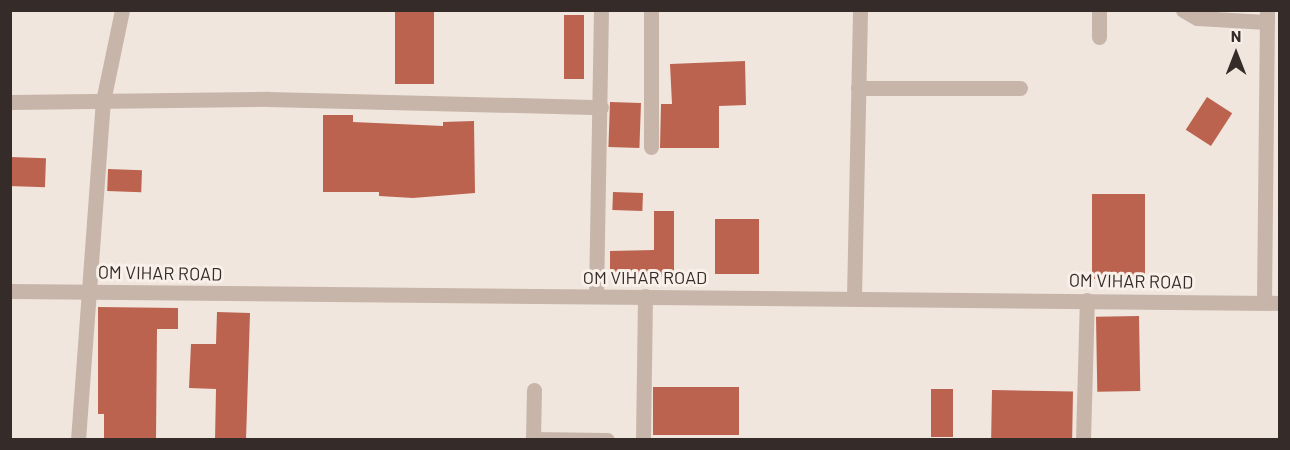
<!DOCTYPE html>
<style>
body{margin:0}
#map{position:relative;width:1290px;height:450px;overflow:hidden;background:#f0e6dd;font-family:Barlow,sans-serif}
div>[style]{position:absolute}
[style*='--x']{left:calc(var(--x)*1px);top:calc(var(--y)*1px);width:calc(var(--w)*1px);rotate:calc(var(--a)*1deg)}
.building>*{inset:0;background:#bb634f;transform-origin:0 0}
.minor>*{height:15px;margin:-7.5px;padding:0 7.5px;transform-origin:7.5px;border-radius:7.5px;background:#c7b5aa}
span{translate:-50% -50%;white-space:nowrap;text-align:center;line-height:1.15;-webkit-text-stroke:6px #f8f0e9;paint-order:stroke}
.street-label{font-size:18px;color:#352c29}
.frame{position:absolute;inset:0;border:12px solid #352c29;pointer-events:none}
.north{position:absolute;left:1206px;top:24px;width:60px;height:60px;-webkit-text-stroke:4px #f8f0e9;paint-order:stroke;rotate:0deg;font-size:16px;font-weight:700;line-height:24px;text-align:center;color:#352c29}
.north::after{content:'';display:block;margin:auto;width:21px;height:27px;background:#352c29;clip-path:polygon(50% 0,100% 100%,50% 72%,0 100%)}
</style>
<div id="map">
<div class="building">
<div style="left:395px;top:10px;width:39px;height:74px"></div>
<div style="left:564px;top:15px;width:20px;height:64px"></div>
<div style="clip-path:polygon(745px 61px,746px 105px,719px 106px,719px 148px,660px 148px,661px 104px,672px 104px,670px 64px)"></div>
<div style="left:1207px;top:97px;width:30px;height:39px;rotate:33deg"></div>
<div style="left:610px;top:102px;width:31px;height:45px;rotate:2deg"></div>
<div style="clip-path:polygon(323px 115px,353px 115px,353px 122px,443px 126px,443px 122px,474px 121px,475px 193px,413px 198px,379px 196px,379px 192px,323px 192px)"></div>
<div style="left:10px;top:157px;width:36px;height:29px;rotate:2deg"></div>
<div style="left:108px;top:169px;width:34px;height:22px;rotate:2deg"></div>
<div style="left:613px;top:192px;width:30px;height:18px;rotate:2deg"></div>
<div style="left:1092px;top:194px;width:53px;height:85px"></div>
<div style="clip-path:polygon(654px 211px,674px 211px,674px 276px,610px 279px,610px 251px,654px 250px)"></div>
<div style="left:715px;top:219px;width:44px;height:55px"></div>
<div style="clip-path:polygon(98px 307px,178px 308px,178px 329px,157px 329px,156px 440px,104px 440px,104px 414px,98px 414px)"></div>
<div style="clip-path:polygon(217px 312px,250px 313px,246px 440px,215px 440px,216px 389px,189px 388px,191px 344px,216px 344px)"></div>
<div style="left:1139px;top:316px;width:75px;height:43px;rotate:89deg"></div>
<div style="left:739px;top:387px;width:48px;height:86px;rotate:90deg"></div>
<div style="left:931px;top:389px;width:22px;height:48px"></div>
<div style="left:992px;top:390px;width:81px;height:50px;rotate:1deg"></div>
</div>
<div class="minor">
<div style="--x:1183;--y:10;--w:16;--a:30"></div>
<div style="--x:1197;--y:18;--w:70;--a:3.3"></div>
<div style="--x:1099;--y:37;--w:27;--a:-90"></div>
<div style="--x:858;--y:88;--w:162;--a:0"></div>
<div style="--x:10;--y:102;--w:258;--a:-0.7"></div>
<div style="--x:268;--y:99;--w:333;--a:1.4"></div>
<div style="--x:651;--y:147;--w:137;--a:-90"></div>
<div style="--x:10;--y:291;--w:1270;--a:0.54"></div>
<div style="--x:596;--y:296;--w:286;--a:-89"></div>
<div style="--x:854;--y:298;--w:288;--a:-88.8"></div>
<div style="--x:1264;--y:302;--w:292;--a:-89.4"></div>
<div style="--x:533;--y:439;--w:74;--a:0.8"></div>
<div style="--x:78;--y:440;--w:340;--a:-85.8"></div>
<div style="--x:103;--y:101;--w:93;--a:-78.2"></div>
<div style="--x:533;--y:440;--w:50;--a:-88.9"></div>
<div style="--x:643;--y:440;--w:144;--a:-89.2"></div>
<div style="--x:1083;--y:440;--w:140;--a:-88.4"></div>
</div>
<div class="street-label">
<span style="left:160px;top:273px;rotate:1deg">OM VIHAR ROAD</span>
<span style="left:645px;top:277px">OM VIHAR ROAD</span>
<span style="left:1131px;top:281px;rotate:1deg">OM VIHAR ROAD</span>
</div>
<div class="frame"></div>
<div class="north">N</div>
</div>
